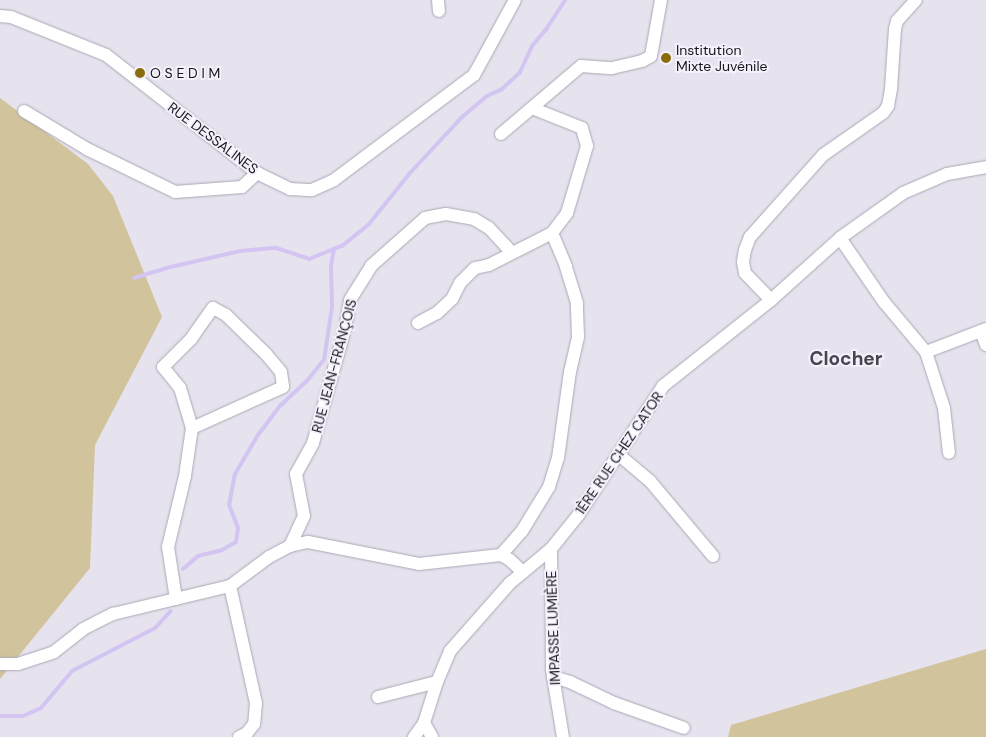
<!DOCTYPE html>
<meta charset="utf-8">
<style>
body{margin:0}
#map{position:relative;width:986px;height:737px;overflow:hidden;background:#e6e3ef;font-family:"DM Sans",sans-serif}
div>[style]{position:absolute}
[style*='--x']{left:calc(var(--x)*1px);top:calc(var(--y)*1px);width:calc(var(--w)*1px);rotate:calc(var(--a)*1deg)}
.green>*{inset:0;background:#d1c39b}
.stream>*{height:4px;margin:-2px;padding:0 2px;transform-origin:2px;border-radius:2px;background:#d3c4f2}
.roads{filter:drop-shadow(0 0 1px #aba7b3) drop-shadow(0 0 1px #aba7b3)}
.minor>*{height:12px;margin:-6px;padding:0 6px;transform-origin:6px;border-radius:6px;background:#fff}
.dots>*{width:14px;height:14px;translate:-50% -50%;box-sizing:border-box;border:2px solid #f4f0fc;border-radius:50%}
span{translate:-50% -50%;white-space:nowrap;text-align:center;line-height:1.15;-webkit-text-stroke:4px #f4f0fc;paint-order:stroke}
.poi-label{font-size:14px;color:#17161a}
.left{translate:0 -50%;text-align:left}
.street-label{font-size:14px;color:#17161a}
.district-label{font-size:19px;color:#48454f;font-weight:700}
</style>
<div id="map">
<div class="green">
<div style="clip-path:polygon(0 98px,88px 164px,113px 196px,162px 317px,95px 445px,90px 568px,0 679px)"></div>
<div style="clip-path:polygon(986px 649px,986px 737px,728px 737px,731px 725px)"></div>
</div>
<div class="stream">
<div style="--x:134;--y:278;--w:34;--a:-17"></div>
<div style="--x:166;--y:268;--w:76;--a:-12.9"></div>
<div style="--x:240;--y:251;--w:36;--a:-5"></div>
<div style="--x:276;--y:248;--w:35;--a:18"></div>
<div style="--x:309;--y:259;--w:35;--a:-22"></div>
<div style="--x:342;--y:246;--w:35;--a:-39"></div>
<div style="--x:369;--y:224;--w:65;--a:-51.2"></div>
<div style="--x:410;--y:173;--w:76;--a:-47.1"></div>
<div style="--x:462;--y:117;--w:33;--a:-40"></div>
<div style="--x:487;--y:96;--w:17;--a:-25"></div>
<div style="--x:502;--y:89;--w:25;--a:-43"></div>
<div style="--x:520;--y:72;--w:29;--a:-65"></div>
<div style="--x:532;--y:46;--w:23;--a:-50"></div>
<div style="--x:547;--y:28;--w:33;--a:-57"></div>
<div style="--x:183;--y:569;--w:20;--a:-41"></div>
<div style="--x:198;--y:556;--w:25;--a:-14"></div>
<div style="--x:222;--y:550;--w:16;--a:-30"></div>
<div style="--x:236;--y:542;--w:14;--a:-82"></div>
<div style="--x:238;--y:528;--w:25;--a:-111"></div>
<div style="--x:229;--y:505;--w:32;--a:-79"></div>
<div style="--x:235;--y:474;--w:45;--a:-59.5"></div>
<div style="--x:258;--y:435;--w:38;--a:-53"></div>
<div style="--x:281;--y:405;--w:34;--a:-43"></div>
<div style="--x:306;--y:382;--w:28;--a:-51"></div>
<div style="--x:324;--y:360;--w:54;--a:-81.4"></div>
<div style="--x:332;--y:307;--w:41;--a:-91.4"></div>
<div style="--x:331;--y:266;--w:17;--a:-80"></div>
<div style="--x:0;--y:716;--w:23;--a:0"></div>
<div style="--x:23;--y:716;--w:20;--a:-24"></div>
<div style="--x:41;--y:708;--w:48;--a:-50"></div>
<div style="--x:72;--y:671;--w:93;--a:-27.4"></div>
<div style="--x:155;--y:628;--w:23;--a:-47"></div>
</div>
<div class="roads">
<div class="minor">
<div style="--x:438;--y:0;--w:11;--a:85"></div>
<div style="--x:0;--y:16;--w:11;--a:5"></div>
<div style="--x:11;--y:17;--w:102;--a:21.8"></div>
<div style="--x:106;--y:55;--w:192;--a:38"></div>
<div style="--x:257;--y:173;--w:37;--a:26"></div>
<div style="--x:290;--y:189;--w:22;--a:3"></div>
<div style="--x:312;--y:190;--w:24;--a:-24"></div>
<div style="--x:334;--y:180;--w:175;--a:-36.9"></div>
<div style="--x:474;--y:75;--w:85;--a:-61.3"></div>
<div style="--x:24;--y:111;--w:74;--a:31.1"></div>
<div style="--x:87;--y:149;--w:98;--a:26"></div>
<div style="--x:175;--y:192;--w:67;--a:-4.3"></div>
<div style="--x:242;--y:187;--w:21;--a:-43"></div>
<div style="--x:501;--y:134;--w:105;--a:-40.4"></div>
<div style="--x:581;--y:66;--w:31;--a:4"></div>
<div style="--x:612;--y:68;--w:31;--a:-13"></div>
<div style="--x:642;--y:61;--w:10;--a:-29"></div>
<div style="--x:651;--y:56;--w:57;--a:-79.9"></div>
<div style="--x:840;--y:238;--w:78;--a:55.5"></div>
<div style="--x:884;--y:302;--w:65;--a:50"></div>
<div style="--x:926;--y:352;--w:59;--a:72.2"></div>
<div style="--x:944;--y:408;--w:45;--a:83.7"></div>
<div style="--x:771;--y:300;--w:37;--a:-134"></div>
<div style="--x:745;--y:273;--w:11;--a:-100"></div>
<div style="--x:743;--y:262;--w:12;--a:-81"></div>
<div style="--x:745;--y:250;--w:14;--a:-69"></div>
<div style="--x:750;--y:237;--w:110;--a:-48.3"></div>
<div style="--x:823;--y:155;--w:73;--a:-35"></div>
<div style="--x:883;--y:113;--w:9;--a:-54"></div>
<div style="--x:888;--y:106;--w:17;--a:-80"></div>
<div style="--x:891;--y:89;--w:60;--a:-86.2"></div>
<div style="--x:895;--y:29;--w:8;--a:-76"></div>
<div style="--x:897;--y:21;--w:28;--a:-48"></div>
<div style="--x:418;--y:323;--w:21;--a:-28"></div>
<div style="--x:437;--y:313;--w:21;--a:-43"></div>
<div style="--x:452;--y:299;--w:18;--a:-63"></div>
<div style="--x:460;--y:283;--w:21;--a:-45"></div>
<div style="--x:475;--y:268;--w:14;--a:-12"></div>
<div style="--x:489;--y:265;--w:71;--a:-26.9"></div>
<div style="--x:552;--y:233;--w:25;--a:-53"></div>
<div style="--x:567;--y:213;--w:70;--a:-73.4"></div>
<div style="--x:587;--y:146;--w:19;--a:-106"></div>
<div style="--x:582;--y:128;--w:54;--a:-158.2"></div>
<div style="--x:981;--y:331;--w:15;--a:70"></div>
<div style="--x:926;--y:352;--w:64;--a:-21"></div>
<div style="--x:618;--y:454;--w:42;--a:40.2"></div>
<div style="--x:650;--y:481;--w:98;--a:50"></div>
<div style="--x:290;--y:546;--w:33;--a:-65"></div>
<div style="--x:304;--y:516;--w:43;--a:-100.8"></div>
<div style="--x:296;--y:474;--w:35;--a:-61"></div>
<div style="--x:313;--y:443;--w:118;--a:-74.3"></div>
<div style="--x:345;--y:329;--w:29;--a:-80"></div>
<div style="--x:350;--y:300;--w:40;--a:-58"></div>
<div style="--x:371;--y:266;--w:72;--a:-41.6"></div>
<div style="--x:425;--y:218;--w:21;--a:-11"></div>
<div style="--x:446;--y:214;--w:28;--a:10"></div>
<div style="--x:474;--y:219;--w:17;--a:31"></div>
<div style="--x:489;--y:228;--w:34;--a:47"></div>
<div style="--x:551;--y:549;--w:121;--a:89.5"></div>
<div style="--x:552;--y:670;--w:68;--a:80.7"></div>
<div style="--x:501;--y:555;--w:32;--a:-49"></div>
<div style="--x:522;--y:531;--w:52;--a:-58.5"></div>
<div style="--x:549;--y:487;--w:30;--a:-73"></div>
<div style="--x:558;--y:458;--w:87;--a:-82.1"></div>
<div style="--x:570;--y:372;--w:36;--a:-77"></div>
<div style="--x:578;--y:337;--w:34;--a:-92"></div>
<div style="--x:577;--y:303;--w:39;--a:-107"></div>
<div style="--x:566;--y:266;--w:36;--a:-113"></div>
<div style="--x:230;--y:586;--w:120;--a:77.5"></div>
<div style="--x:256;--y:703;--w:21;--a:95"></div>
<div style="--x:254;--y:724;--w:11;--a:128"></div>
<div style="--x:247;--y:733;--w:9;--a:153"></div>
<div style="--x:176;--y:599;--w:53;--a:-98.7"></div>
<div style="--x:168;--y:547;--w:73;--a:-76.5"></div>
<div style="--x:185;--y:476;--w:49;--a:-81.7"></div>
<div style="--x:192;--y:428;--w:42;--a:-106.7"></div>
<div style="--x:180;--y:388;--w:27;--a:-129"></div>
<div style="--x:163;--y:367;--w:40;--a:-45"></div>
<div style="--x:191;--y:339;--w:38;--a:-55"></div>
<div style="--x:213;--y:308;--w:15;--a:28"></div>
<div style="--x:226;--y:315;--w:56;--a:44.3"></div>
<div style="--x:266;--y:354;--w:23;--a:50"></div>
<div style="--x:281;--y:372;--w:15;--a:82"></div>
<div style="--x:283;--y:387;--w:100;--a:155.7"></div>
<div style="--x:0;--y:664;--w:18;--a:0"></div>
<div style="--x:18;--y:664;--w:38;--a:-18"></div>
<div style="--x:54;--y:652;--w:37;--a:-38"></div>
<div style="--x:83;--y:629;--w:34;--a:-27"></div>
<div style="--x:113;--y:614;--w:120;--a:-13.5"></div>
<div style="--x:230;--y:586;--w:49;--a:-36.6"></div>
<div style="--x:269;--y:557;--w:24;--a:-28"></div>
<div style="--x:290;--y:546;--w:18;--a:-13"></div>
<div style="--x:308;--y:542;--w:113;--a:11.2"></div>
<div style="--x:419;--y:564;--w:82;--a:-6.3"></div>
<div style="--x:501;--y:555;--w:10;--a:29"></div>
<div style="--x:510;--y:560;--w:18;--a:43"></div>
<div style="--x:553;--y:677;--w:18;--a:16"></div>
<div style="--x:570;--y:682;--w:49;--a:25.5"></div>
<div style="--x:614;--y:703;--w:74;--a:19.7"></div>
<div style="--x:378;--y:697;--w:61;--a:-14.3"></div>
<div style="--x:424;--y:723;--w:16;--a:60"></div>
<div style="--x:414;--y:737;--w:17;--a:-54"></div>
<div style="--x:424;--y:723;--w:43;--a:-72.4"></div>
<div style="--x:437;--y:682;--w:34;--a:-67"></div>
<div style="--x:450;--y:651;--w:91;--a:-48.6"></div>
<div style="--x:510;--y:583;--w:53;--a:-39.7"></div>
<div style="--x:551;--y:549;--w:45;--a:-51.3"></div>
<div style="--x:579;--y:514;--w:153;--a:-56.7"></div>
<div style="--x:663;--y:386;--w:138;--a:-38.5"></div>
<div style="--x:771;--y:300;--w:93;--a:-41.9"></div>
<div style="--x:840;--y:238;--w:77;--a:-35.5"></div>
<div style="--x:903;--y:193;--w:48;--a:-23.4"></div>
<div style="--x:947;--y:174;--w:40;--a:-10"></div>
</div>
</div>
<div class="dots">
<div style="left:666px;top:58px;background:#896d0d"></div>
<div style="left:140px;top:73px;background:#896d0d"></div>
</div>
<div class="poi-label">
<span class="left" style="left:676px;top:58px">Institution<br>Mixte Juvénile</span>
<span class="left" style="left:150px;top:73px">O S E D I M</span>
</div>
<div class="street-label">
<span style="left:213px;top:138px;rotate:37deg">RUE DESSALINES</span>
<span style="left:334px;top:366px;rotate:-75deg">RUE JEAN-FRANÇOIS</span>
<span style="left:619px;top:453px;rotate:-56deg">1ÈRE RUE CHEZ CATOR</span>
<span style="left:553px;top:628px;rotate:-92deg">IMPASSE LUMIÈRE</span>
</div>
<div class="district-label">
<span style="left:846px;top:359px">Clocher</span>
</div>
</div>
